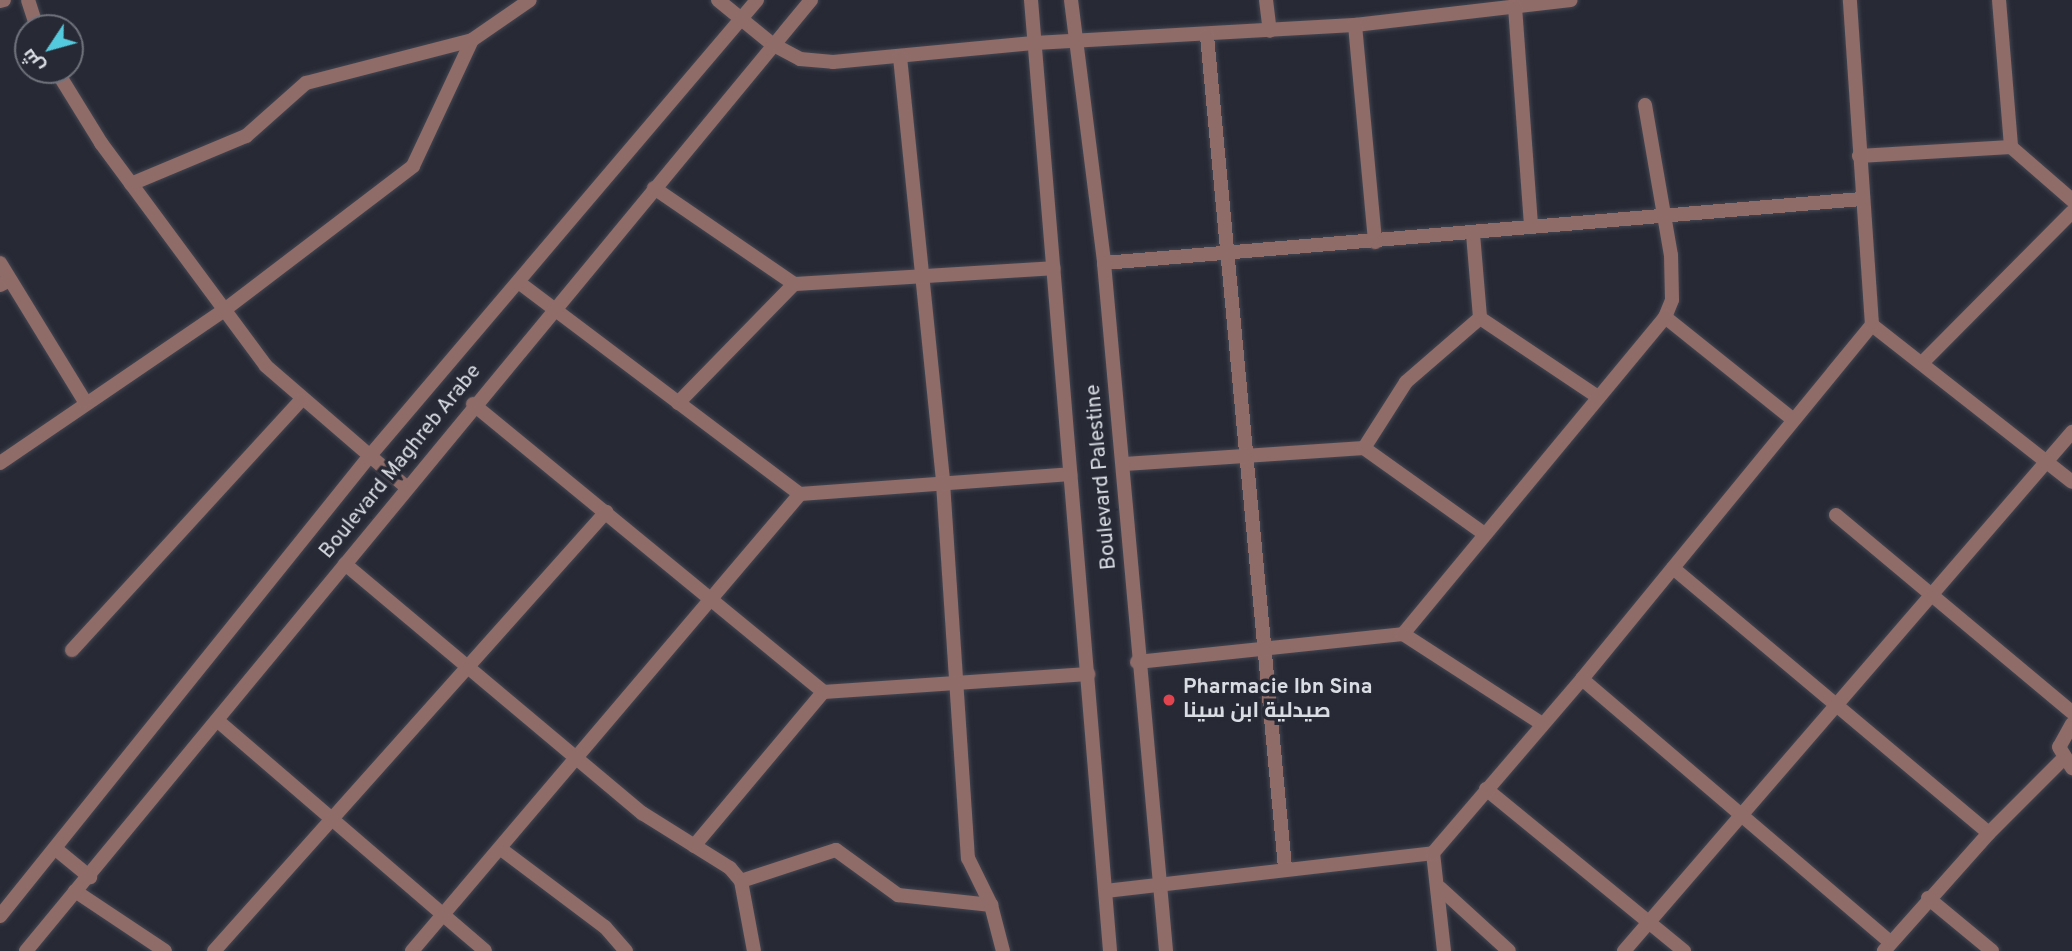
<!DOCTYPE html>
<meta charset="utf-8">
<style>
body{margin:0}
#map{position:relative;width:2072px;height:951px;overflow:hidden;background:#272a35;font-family:Overpass,Cairo,sans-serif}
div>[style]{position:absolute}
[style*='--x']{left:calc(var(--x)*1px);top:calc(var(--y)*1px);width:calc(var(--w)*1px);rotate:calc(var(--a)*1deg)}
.roads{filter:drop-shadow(0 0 2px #444651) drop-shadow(0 0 2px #444651)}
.service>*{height:14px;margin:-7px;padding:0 7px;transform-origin:7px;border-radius:7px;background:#906c69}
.minor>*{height:14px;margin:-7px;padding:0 7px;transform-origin:7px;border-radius:7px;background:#906c69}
.tertiary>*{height:14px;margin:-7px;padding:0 7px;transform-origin:7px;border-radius:7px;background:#906c69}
.dots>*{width:19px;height:19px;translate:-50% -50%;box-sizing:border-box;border:4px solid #272a35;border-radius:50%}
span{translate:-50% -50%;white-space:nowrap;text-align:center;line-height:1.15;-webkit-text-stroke:7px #272a35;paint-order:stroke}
.street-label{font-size:21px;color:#dadce3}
.poi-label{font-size:21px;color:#dadce3;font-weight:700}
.left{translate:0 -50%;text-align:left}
.north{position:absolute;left:14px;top:14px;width:70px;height:70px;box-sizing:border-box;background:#272a35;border:2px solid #6f717b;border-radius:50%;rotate:234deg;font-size:19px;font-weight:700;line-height:28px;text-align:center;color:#dadce3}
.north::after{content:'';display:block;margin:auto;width:24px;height:32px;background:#54cade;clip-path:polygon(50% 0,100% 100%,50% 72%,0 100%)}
</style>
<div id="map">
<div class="roads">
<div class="service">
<div style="--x:0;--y:285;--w:11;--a:-27"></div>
<div style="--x:0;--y:463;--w:270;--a:-34.3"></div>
<div style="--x:1989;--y:833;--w:105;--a:-45"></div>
<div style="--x:501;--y:849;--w:130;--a:36.9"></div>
<div style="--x:605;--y:927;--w:32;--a:49"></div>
<div style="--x:741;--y:881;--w:100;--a:-18.1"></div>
<div style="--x:836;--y:850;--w:77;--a:36"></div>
<div style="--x:898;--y:895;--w:94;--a:6.1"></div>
</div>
<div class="minor">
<div style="--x:28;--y:0;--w:29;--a:72"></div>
<div style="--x:718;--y:0;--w:70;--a:39.2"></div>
<div style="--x:772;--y:44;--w:32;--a:28"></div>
<div style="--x:800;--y:59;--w:33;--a:5"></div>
<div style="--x:833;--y:62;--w:201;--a:-5.4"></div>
<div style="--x:1033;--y:43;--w:323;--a:-3.2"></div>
<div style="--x:1355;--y:25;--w:217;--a:-6.6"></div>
<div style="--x:1266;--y:0;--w:31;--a:83"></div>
<div style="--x:1999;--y:0;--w:147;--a:85.3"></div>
<div style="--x:0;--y:1;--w:4;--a:-14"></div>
<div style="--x:1515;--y:7;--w:219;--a:85.8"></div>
<div style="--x:1355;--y:25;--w:218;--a:84.7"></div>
<div style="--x:1207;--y:36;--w:836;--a:84.64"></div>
<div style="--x:900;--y:57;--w:428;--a:84.2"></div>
<div style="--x:943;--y:483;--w:376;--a:86.2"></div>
<div style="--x:968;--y:858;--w:52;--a:63.9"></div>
<div style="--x:991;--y:905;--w:48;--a:75.4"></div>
<div style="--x:56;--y:70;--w:86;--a:58.3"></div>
<div style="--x:101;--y:143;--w:277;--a:53.5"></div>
<div style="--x:266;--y:366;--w:185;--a:40.8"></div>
<div style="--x:1645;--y:105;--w:152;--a:80.2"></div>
<div style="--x:1671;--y:255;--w:45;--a:88.7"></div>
<div style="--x:1672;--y:300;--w:18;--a:112"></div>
<div style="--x:1665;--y:317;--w:161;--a:38.7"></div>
<div style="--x:1859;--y:156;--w:152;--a:-3.4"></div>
<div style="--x:2011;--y:147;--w:81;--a:41"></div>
<div style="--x:131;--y:184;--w:125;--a:-22.7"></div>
<div style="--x:246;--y:136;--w:80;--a:-41.5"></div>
<div style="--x:306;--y:83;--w:171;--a:-14.5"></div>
<div style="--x:472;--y:40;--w:70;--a:-34.6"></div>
<div style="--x:654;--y:188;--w:170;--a:34.4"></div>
<div style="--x:794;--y:284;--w:260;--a:-3.5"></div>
<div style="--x:1473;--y:234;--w:84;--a:85.2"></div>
<div style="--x:1480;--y:318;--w:142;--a:33.8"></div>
<div style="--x:0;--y:263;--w:161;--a:58.5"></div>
<div style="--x:1104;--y:263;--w:761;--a:-4.83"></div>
<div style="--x:521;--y:284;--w:349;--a:37"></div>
<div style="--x:800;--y:494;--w:271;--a:-4.2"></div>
<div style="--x:223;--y:311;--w:239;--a:-37.3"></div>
<div style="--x:413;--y:166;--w:139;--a:-64.9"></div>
<div style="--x:1872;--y:325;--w:254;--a:38.1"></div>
<div style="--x:1924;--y:361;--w:210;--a:-45.2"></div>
<div style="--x:678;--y:403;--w:166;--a:-45.7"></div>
<div style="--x:473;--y:404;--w:453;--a:39.4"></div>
<div style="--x:823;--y:692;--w:266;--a:-3.9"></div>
<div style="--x:1364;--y:448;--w:78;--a:-57.5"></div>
<div style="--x:1406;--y:382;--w:98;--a:-40.9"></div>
<div style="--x:1124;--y:464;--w:241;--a:-3.8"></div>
<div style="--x:1364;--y:448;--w:146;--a:35.5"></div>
<div style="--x:1836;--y:515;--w:307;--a:39.9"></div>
<div style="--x:345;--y:564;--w:388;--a:40"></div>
<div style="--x:642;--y:813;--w:104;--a:32"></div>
<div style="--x:730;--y:868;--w:17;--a:50"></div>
<div style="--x:741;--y:881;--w:71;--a:79.5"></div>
<div style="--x:1673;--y:568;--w:412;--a:40"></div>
<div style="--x:1989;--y:833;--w:158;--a:131.7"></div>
<div style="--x:1403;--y:634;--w:411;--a:-50.4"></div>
<div style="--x:72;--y:650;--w:338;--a:-47.5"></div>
<div style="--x:1137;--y:662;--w:267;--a:-6"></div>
<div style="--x:1403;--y:634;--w:166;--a:32.9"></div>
<div style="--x:1582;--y:679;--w:406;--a:40.5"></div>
<div style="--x:218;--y:721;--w:352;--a:40.7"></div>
<div style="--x:2072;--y:724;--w:26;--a:119"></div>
<div style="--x:2059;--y:747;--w:25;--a:58"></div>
<div style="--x:1486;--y:789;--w:256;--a:39.3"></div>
<div style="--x:694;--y:846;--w:201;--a:-50"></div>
<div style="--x:57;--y:850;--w:43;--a:39.3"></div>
<div style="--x:1433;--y:853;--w:99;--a:83.6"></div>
<div style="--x:1440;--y:888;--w:93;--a:42.4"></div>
<div style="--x:75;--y:891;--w:108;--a:33.7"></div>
<div style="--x:1106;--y:891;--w:329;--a:-6.6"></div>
<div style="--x:1433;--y:853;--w:229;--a:-49.4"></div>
<div style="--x:1582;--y:679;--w:458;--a:-50.7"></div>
<div style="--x:1872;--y:325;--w:326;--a:-93.9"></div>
<div style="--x:1928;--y:898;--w:83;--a:39.6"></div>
<div style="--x:214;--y:951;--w:589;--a:-48.24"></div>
<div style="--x:412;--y:951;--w:599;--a:-49.67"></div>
<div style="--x:1624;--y:951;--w:686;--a:-49.2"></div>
</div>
<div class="tertiary">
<div style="--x:1031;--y:0;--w:954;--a:85.25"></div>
<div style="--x:1071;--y:0;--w:265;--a:82.8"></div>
<div style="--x:1104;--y:263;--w:691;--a:84.85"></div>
<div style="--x:0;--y:916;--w:588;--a:-51.22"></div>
<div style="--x:368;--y:458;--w:601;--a:-49.66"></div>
<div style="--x:26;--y:951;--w:1233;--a:-50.46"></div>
</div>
</div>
<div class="dots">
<div style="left:1169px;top:700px;background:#e0444e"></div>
</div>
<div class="street-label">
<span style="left:401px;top:462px;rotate:-51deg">Boulevard Maghreb Arabe</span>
<span style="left:1102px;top:477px;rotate:-95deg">Boulevard Palestine</span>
</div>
<div class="poi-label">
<span class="left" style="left:1183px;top:700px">Pharmacie Ibn Sina<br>صيدلية ابن سينا</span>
</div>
<div class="north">ش</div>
</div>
